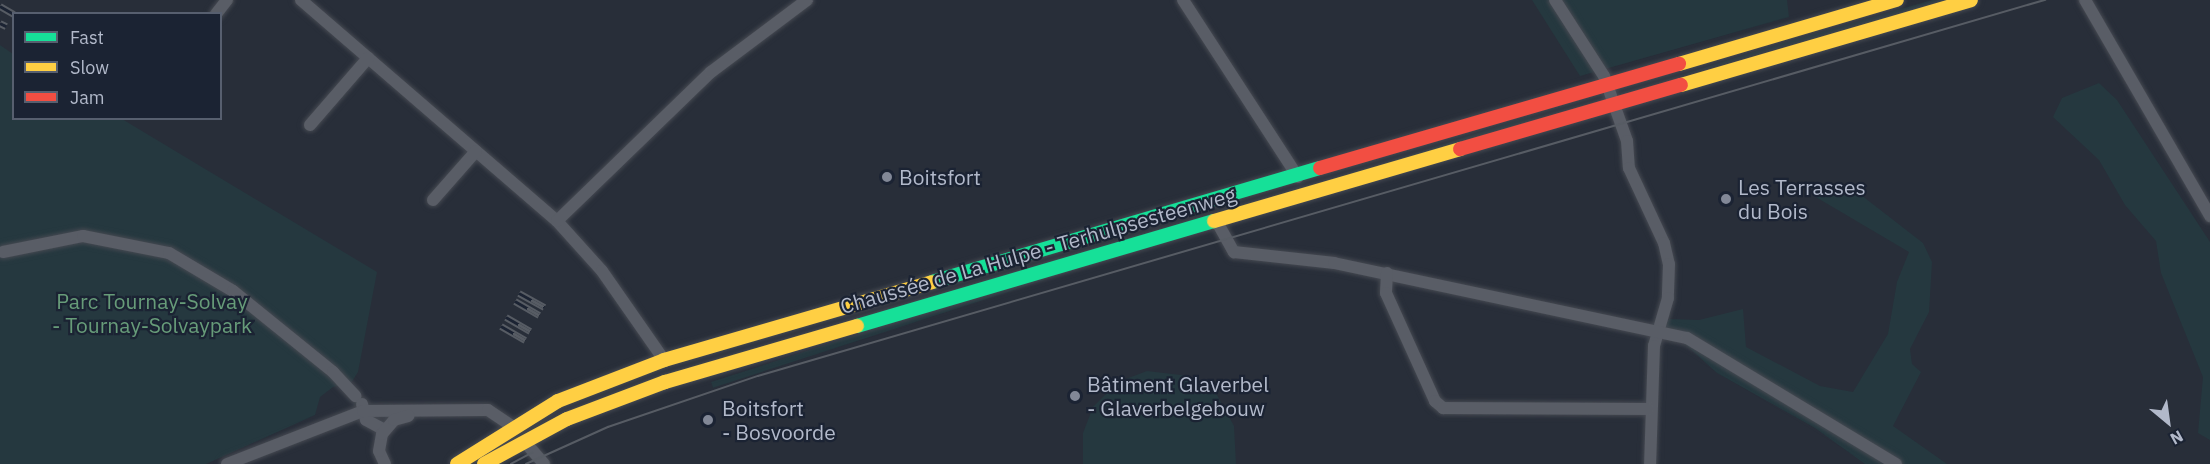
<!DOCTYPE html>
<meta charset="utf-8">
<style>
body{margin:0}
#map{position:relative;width:2210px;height:464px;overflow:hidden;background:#282e39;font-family:"IBM Plex Sans",sans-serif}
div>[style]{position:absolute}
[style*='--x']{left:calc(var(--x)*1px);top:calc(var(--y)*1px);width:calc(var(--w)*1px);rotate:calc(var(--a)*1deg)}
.green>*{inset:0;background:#25383f;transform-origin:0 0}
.roads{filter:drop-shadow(0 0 2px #454951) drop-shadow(0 0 2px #454951)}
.street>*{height:12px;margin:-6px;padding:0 6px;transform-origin:6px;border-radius:6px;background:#595d66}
.fast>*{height:14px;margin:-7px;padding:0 7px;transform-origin:7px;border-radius:7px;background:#16e098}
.slow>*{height:14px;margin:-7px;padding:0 7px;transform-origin:7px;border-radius:7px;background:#ffcf43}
.jam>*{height:14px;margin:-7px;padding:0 7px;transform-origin:7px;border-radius:7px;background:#f24e42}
.tram>*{height:1.5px;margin:-0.75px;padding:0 0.75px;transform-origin:0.75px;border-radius:0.75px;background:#575c64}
.rail>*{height:7px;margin-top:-3.5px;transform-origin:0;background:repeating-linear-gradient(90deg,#1b2333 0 14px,#575c64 0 28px);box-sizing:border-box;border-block:2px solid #575c64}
.dots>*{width:16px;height:16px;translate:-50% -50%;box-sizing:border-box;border:3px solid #1b2333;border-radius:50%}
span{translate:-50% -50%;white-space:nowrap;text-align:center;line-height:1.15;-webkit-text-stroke:4.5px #1b2333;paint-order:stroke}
.poi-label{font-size:21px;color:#b2b9ca}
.left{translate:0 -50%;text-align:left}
.street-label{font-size:21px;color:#b2b9ca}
.park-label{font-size:21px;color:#679c79}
.legend{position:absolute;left:12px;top:12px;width:210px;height:108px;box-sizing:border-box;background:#1b2333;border:2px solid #575f6f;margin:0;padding:8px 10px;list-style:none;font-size:18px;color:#b2b9ca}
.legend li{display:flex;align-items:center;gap:12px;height:30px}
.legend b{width:30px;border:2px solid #575f6f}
.north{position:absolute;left:2138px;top:392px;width:60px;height:60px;-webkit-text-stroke:4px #1b2333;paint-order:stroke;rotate:151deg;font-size:16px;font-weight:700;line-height:24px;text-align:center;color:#b2b9ca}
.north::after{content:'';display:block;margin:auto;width:21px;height:27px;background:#b2b9ca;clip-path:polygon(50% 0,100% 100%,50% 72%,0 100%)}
</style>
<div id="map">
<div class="green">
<div style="clip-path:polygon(1532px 0,1787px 0,1789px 17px,1580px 76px)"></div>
<div style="clip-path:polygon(1932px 0,1948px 0,1659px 82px,1789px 41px)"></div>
<div style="clip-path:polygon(0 45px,13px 54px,14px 118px,122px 119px,377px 272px,358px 372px,351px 383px,333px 387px,320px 397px,315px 415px,206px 464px,0 464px)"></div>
<div style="clip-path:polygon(2099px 83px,2117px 100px,2210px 242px,2210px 440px,2198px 433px,2203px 377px,2161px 273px,2156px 241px,2125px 205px,2099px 160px,2053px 117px,2062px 98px)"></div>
<div style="left:1530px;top:116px;width:6px;height:861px;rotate:72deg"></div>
<div style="clip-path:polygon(1812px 183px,1852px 188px,1923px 243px,1932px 262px,1929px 312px,1910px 349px,1912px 364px,1921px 372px,1893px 426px,1947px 464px,1865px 464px,1815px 428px,1717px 373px,1665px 326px,1669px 319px,1699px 320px,1743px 309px,1746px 347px,1820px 386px,1853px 392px,1888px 334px,1897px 282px,1909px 252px,1814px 196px)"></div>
<div style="clip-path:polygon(1147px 371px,1189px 376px,1217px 395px,1234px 426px,1236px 464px,1083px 464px,1083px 433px,1093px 407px,1118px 382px)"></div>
</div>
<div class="roads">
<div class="street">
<div style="--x:301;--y:0;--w:338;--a:40.8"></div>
<div style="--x:557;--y:221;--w:67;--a:48"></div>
<div style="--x:602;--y:271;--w:108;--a:55.1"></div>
<div style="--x:1183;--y:0;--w:211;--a:57"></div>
<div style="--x:1555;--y:0;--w:90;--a:57.2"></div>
<div style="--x:1604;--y:76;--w:69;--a:70.5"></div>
<div style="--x:1627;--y:141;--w:27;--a:86"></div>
<div style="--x:1629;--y:168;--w:83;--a:65"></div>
<div style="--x:1664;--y:243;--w:22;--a:77"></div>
<div style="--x:1669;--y:264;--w:34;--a:92"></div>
<div style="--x:1668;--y:298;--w:50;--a:106.3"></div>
<div style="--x:1654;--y:346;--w:118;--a:91.9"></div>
<div style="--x:2085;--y:0;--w:250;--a:59.9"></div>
<div style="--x:216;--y:14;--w:18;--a:-52"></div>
<div style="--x:310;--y:125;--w:89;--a:-49.1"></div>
<div style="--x:433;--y:200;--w:65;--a:-48.7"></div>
<div style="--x:1216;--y:220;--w:37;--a:61"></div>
<div style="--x:1234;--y:252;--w:101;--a:6.3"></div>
<div style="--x:1334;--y:263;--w:361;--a:12"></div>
<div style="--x:1687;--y:338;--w:244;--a:31.1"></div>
<div style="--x:557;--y:221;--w:214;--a:-44.1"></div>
<div style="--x:711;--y:72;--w:120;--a:-36.9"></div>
<div style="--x:3;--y:252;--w:82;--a:-11.3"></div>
<div style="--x:83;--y:236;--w:88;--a:11.2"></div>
<div style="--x:169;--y:253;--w:74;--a:30.7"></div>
<div style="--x:233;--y:291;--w:129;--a:39"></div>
<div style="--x:333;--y:372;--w:33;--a:47"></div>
<div style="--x:1387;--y:273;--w:20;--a:93"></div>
<div style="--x:1386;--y:293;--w:119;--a:65.6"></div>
<div style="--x:1435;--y:401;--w:11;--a:41"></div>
<div style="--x:1443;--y:408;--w:205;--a:0.3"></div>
<div style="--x:362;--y:404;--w:16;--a:76"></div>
<div style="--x:366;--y:420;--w:21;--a:28"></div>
<div style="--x:525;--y:442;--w:29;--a:49"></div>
<div style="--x:227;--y:464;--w:146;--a:-21.3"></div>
<div style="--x:363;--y:411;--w:125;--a:-0.5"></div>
<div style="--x:488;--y:410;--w:30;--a:34"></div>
<div style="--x:385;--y:464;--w:14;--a:-115"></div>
<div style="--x:379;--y:451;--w:17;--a:-80"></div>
<div style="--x:382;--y:434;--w:18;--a:-49"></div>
<div style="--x:394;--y:420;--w:15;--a:-16"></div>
</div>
<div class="fast">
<div style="--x:932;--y:282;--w:404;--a:-16.4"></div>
<div style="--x:857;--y:326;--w:372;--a:-16.4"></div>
</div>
<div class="slow">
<div style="--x:1679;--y:64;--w:227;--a:-16.4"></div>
<div style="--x:1681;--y:85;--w:302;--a:-16.3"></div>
<div style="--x:1214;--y:221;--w:256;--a:-16.3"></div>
<div style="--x:457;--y:464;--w:119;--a:-32"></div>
<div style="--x:558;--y:401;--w:114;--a:-21.1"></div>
<div style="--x:664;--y:360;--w:279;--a:-16.2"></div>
<div style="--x:484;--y:464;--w:94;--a:-28.5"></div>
<div style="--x:567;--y:419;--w:105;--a:-20.7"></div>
<div style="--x:665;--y:382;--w:200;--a:-16.3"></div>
</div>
<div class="jam">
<div style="--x:1460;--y:149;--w:230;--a:-16.2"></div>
<div style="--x:1320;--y:168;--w:374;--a:-16.2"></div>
</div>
</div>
<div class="tram">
<div style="--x:511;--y:464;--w:24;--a:-28"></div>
<div style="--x:526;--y:464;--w:90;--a:-24.3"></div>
<div style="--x:608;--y:427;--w:158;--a:-18.8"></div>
<div style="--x:758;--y:376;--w:1341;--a:-16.29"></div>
</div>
<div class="rail">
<div style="--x:0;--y:6;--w:16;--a:30"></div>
<div style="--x:0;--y:23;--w:7;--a:27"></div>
<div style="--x:519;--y:293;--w:29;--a:29"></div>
<div style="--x:515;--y:301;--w:28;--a:30"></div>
<div style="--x:506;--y:317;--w:28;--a:30"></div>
<div style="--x:501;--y:326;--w:28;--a:30"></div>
</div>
<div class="dots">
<div style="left:887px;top:177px;background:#828897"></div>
<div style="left:1726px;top:199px;background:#828897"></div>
<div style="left:1075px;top:396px;background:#828897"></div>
<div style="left:708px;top:420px;background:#828897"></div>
</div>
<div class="poi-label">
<span class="left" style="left:899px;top:177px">Boitsfort</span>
<span class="left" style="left:1738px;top:199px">Les Terrasses<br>du Bois</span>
<span class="left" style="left:1087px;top:396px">Bâtiment Glaverbel<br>- Glaverbelgebouw</span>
<span class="left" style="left:722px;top:420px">Boitsfort<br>- Bosvoorde</span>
</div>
<div class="street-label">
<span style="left:1038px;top:250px;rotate:-16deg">Chaussée de La Hulpe - Terhulpsesteenweg</span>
</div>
<div class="park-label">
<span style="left:152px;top:313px">Parc Tournay-Solvay<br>- Tournay-Solvaypark</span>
</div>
<ul class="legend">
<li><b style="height:8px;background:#16e098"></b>Fast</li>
<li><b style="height:8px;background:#ffcf43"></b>Slow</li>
<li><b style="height:8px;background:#f24e42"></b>Jam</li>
</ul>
<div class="north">N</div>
</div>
